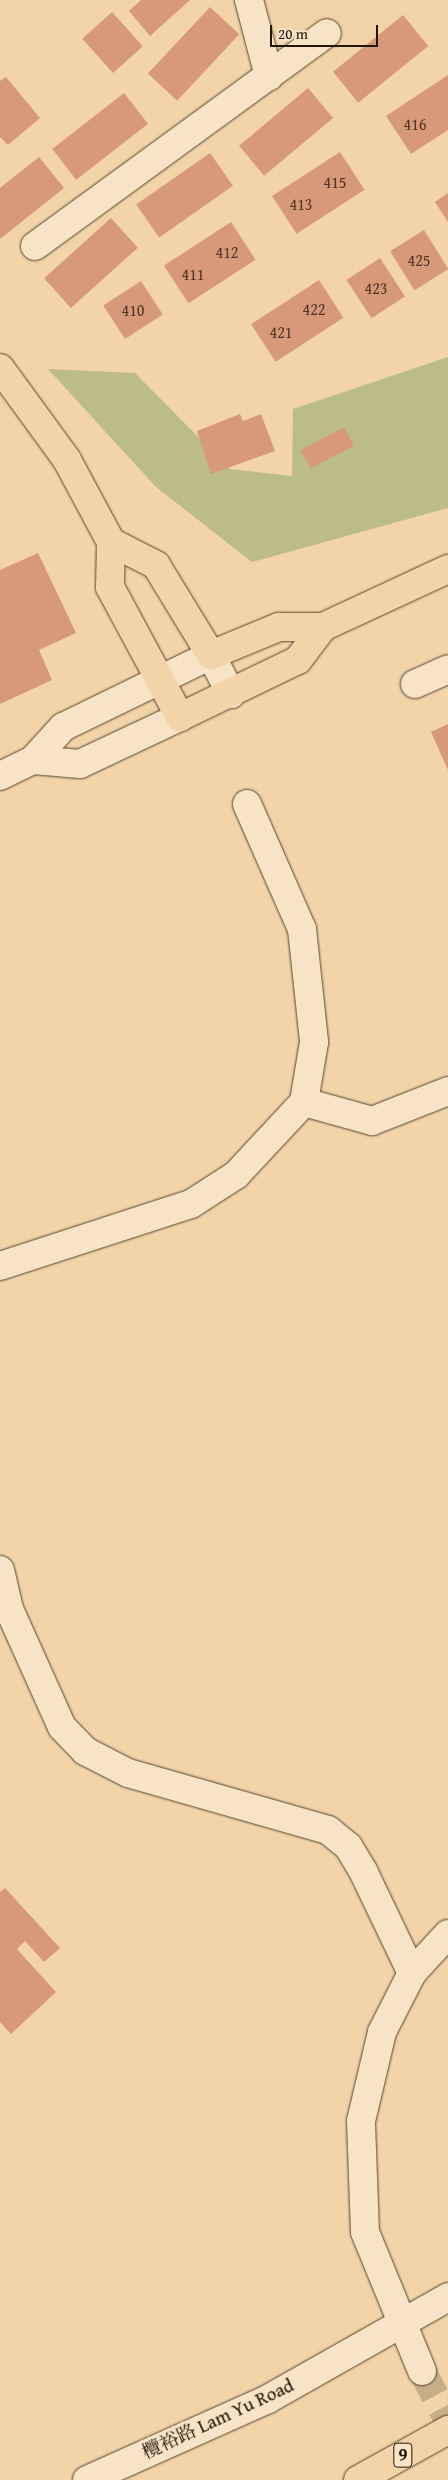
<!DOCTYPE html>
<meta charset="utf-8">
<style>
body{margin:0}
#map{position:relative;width:448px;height:2480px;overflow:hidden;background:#f2d4a8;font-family:"Gentium Book Plus","Noto Serif TC",serif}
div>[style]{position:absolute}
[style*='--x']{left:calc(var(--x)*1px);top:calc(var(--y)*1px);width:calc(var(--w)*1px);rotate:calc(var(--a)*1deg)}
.green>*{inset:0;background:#bcbc86}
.building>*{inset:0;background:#d8987a;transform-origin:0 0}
.minor-tunnel>*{height:28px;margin-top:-14px;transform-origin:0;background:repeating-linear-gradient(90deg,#c8ae88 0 28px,transparent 0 42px)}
.roads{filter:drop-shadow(0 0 1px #564430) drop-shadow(0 0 1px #564430)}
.minor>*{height:28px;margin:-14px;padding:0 14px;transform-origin:14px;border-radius:14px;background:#f7e3c6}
.major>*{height:28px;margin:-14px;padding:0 14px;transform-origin:14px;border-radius:14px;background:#f2d4a8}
.highway>*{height:28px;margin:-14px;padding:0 14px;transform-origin:14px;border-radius:14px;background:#f2d4a8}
span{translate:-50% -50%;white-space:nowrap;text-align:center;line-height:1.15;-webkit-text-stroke:5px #f7e3c6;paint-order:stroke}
.number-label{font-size:16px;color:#503524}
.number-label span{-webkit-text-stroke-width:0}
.shield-label span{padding:1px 4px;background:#f7e3c6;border:1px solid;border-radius:4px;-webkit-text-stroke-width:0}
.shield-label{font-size:18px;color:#221408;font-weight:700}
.street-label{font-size:19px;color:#221408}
.scale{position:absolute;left:270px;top:25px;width:108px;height:22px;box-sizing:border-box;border:2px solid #221408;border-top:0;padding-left:6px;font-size:15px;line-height:18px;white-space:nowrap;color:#221408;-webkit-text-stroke:4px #f7e3c6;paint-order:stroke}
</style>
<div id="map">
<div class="green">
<div style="clip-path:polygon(448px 357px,448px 508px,252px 562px,156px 487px,48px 369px,135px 373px,230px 469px,292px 476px,293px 409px)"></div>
</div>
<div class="building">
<div style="clip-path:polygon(141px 0,190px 0,150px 36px,129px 11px)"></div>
<div style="left:210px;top:7px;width:40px;height:91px;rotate:43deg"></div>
<div style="left:112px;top:12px;width:46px;height:40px;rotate:48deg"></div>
<div style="left:403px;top:15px;width:40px;height:90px;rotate:51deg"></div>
<div style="clip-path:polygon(448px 75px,448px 130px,411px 154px,386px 116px)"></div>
<div style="clip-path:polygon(6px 77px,40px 118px,8px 145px,0 137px,0 81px)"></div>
<div style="left:308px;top:88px;width:39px;height:90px;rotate:50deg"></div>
<div style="left:124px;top:93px;width:39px;height:91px;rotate:52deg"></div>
<div style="left:340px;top:152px;width:45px;height:81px;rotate:57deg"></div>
<div style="left:210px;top:153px;width:40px;height:90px;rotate:55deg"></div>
<div style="clip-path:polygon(39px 157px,64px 188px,0 239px,0 188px)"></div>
<div style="clip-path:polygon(448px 193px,448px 222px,435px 202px)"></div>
<div style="left:111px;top:218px;width:40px;height:90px;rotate:48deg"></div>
<div style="left:231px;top:222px;width:45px;height:80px;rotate:57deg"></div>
<div style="left:424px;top:230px;width:46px;height:40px;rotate:58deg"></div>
<div style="left:380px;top:258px;width:46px;height:40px;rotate:57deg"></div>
<div style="left:319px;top:280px;width:45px;height:81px;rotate:57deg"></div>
<div style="left:141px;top:281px;width:40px;height:45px;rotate:57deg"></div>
<div style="clip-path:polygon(240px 414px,243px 421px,261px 414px,275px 451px,211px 474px,197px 431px)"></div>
<div style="left:344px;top:427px;width:21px;height:49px;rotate:62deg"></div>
<div style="clip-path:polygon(38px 553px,76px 633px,39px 650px,52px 680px,0 704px,0 570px)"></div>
<div style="clip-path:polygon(448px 724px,448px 770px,431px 732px)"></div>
<div style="clip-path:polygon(5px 1888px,60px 1948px,44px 1962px,25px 1941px,17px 1949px,56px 1992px,11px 2034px,0 2022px,0 1892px)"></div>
</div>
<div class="minor-tunnel">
<div style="--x:422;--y:2371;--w:55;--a:62"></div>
</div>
<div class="roads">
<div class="minor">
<div style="--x:249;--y:0;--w:79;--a:75.3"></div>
<div style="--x:35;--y:246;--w:361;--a:-36.1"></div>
<div style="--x:415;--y:684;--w:36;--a:-24"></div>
<div style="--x:33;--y:760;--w:47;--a:4.9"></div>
<div style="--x:80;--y:764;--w:110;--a:-25.2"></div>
<div style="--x:0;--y:776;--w:37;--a:-26"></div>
<div style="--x:33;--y:760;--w:45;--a:-47.7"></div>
<div style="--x:63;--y:727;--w:165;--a:-25.9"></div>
<div style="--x:211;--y:655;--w:44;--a:62.9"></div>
<div style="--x:247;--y:804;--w:137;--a:66.3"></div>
<div style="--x:302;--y:929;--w:114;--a:83.9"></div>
<div style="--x:314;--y:1042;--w:61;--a:99.5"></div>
<div style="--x:0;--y:1266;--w:201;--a:-18"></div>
<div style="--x:191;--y:1204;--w:54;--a:-32.8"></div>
<div style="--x:236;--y:1175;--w:100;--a:-47"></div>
<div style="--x:304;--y:1102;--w:71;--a:15.6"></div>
<div style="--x:372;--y:1121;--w:82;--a:-21.5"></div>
<div style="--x:0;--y:1570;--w:40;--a:77"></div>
<div style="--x:9;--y:1609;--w:129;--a:65.8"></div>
<div style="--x:62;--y:1727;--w:33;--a:46"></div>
<div style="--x:85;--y:1751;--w:48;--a:27.1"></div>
<div style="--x:128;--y:1773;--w:208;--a:15.9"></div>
<div style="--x:328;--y:1830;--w:26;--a:39"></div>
<div style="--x:348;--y:1846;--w:31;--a:59"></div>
<div style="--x:364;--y:1873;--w:111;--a:64.4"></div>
<div style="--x:422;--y:2371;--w:150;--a:-112.3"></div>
<div style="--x:365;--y:2232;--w:111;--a:-92.1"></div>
<div style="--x:361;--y:2121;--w:91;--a:-76.7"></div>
<div style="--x:382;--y:2032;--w:66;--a:-63"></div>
<div style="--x:412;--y:1973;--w:53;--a:-47.3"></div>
<div style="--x:87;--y:2480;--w:198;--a:-24.1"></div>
<div style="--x:268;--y:2399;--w:207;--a:-29.5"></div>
</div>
<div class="major">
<div style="--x:0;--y:368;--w:114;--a:53.9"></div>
<div style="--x:67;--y:460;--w:93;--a:61.8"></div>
<div style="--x:111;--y:542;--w:45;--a:91.3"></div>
<div style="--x:110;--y:587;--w:148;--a:61.7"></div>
<div style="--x:180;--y:717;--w:131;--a:-25.8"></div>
<div style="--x:298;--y:660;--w:41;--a:-52.9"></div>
<div style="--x:111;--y:542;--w:51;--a:27.1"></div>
<div style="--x:156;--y:565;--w:105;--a:58.6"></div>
<div style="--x:211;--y:655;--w:74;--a:-22.4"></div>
<div style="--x:279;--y:627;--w:44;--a:0"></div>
<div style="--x:323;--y:627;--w:138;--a:-24.9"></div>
</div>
<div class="highway">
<div style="--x:358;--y:2480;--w:103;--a:-29.1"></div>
</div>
</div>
<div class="number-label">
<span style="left:415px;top:124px">416</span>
<span style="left:335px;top:182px">415</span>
<span style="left:301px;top:204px">413</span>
<span style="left:227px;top:252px">412</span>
<span style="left:419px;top:260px">425</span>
<span style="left:193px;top:274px">411</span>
<span style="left:376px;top:288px">423</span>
<span style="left:314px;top:309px">422</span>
<span style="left:133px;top:310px">410</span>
<span style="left:281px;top:332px">421</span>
</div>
<div class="shield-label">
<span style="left:403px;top:2455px">9</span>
</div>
<div class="street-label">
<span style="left:218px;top:2419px;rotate:-25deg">欖裕路 Lam Yu Road</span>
</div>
<div class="scale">20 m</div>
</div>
